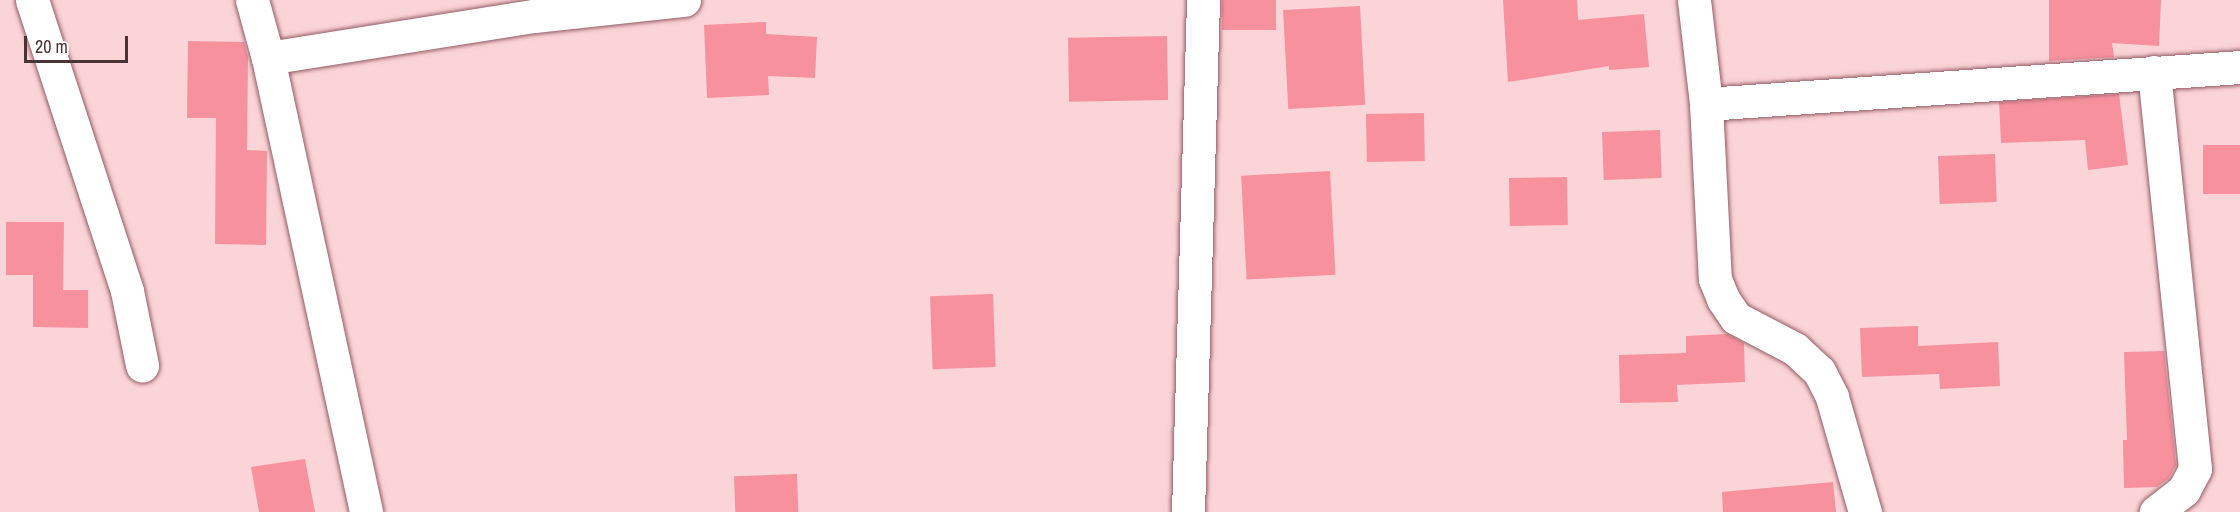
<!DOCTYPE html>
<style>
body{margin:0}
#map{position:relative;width:2240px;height:512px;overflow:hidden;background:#fbd4d7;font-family:"Archivo Narrow",sans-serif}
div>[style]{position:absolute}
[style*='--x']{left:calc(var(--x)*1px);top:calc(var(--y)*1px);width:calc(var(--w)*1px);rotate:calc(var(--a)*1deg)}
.building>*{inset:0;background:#f7919e;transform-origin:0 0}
.roads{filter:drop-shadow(0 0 2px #935b62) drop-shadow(0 0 2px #935b62)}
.street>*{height:33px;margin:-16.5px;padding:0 16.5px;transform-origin:16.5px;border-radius:16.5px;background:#fff}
span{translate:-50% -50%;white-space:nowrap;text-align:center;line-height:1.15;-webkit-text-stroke:5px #fff;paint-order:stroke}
.scale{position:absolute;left:24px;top:36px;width:104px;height:27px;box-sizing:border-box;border:3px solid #4b3235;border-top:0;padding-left:8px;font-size:18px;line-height:21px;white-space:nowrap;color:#4b3235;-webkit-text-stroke:4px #fff;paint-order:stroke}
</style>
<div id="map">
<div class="building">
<div style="left:1222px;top:0;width:54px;height:30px"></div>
<div style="clip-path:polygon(1503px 0,1577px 0,1578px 20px,1644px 14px,1649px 67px,1609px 70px,1609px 66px,1508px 82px)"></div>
<div style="clip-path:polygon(2049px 0,2161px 0,2159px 46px,2112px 43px,2114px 57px,2049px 61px)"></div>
<div style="left:1360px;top:6px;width:99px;height:77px;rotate:87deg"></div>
<div style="clip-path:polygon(766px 22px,766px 34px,817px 37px,815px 78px,768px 76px,769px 95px,707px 98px,704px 25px)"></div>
<div style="left:1167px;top:36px;width:64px;height:99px;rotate:89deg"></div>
<div style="clip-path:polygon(188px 41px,244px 42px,248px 57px,247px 150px,267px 151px,266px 245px,215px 244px,216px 118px,187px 118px)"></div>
<div style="clip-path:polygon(2119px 94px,2128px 165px,2088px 170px,2085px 140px,2001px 143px,1999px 102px)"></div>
<div style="left:1424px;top:113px;width:48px;height:58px;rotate:89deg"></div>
<div style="left:1660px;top:130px;width:48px;height:58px;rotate:88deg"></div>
<div style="left:2240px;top:145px;width:49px;height:37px;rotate:90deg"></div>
<div style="left:1995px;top:154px;width:48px;height:57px;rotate:88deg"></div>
<div style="left:1330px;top:171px;width:104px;height:89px;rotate:87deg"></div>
<div style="left:1567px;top:177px;width:48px;height:58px;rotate:89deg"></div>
<div style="clip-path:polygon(6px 222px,64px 222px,63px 290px,88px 290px,88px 328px,33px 327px,33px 275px,6px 275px)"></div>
<div style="left:993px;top:294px;width:73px;height:63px;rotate:88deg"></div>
<div style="clip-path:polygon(1918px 326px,1918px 346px,1998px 342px,2000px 386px,1940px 389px,1939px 374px,1862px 377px,1860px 328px)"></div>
<div style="clip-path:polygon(1727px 334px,1744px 343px,1745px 382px,1677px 385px,1678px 402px,1620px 403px,1619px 355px,1686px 353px,1686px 336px)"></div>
<div style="clip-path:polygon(2164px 351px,2176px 465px,2169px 478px,2157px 487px,2124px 488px,2123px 440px,2127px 440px,2124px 352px)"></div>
<div style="clip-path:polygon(305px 459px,315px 512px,259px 512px,251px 467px)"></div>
<div style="left:797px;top:474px;width:38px;height:63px;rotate:88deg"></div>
<div style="clip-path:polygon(1833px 482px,1836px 512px,1723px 512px,1722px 492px)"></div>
</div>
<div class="roads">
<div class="street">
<div style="--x:32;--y:0;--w:306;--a:71.9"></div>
<div style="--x:127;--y:291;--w:76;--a:78.5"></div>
<div style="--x:252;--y:0;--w:60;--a:74.6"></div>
<div style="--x:268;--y:58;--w:464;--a:77.8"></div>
<div style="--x:1694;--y:0;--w:105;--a:83.4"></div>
<div style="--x:1706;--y:104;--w:535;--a:-3.96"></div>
<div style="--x:268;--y:58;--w:269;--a:-9"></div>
<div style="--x:534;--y:16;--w:151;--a:-6.1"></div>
<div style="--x:2154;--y:72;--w:399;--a:84.1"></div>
<div style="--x:2195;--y:469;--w:24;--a:118"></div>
<div style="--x:2184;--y:490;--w:36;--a:142"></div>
<div style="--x:1706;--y:104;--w:175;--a:87.1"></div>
<div style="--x:1715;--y:279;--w:22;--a:68"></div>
<div style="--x:1723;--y:299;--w:23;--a:56"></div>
<div style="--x:1736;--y:318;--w:67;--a:27.7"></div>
<div style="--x:1795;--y:349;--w:33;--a:43"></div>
<div style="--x:1819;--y:371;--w:29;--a:63"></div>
<div style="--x:1832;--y:397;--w:120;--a:74"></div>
<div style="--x:1188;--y:512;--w:512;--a:-88.32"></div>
</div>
</div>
<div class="scale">20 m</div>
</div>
